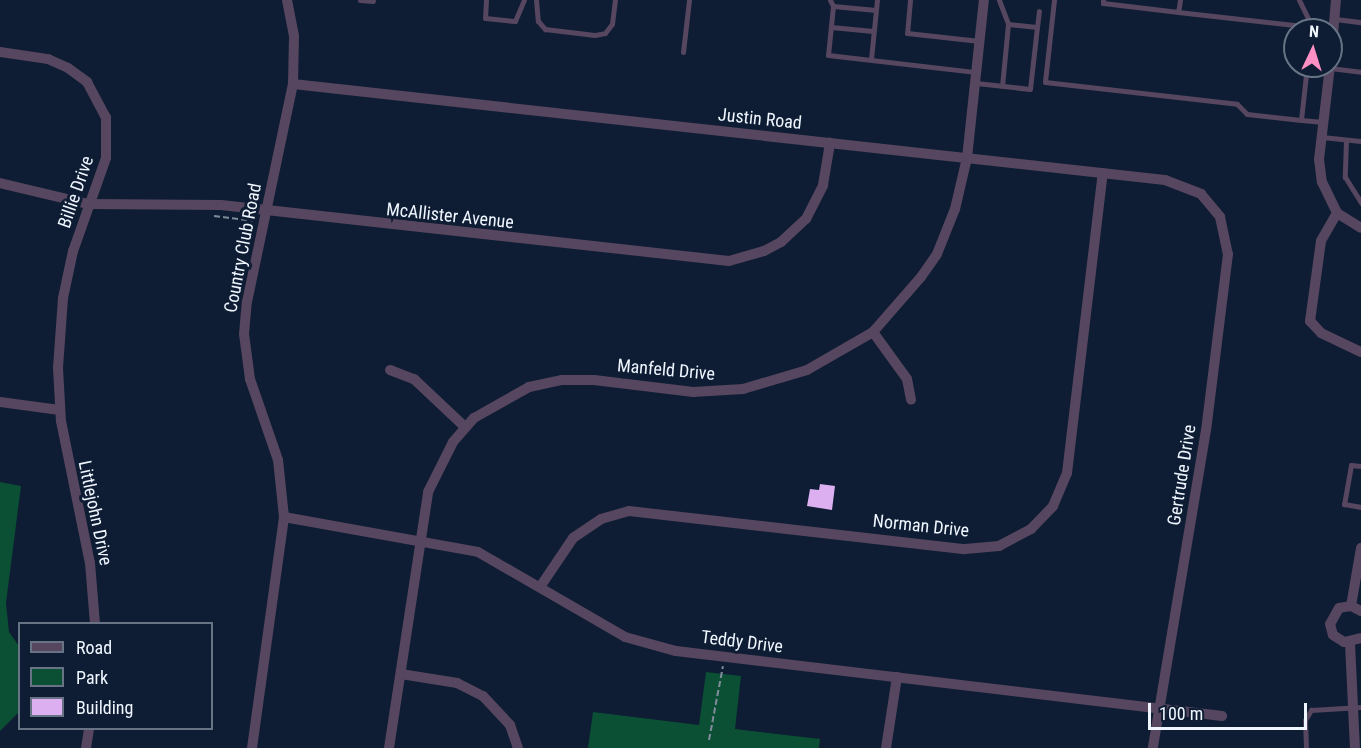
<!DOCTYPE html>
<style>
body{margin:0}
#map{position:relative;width:1361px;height:748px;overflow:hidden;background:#0e1d33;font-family:"Roboto Condensed",sans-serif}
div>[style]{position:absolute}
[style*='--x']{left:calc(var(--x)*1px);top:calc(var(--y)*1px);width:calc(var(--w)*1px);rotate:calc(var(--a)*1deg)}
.green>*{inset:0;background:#0b4f35}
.building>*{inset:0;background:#dcaff0}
.path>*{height:2px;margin-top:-1px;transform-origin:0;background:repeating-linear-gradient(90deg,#808b9a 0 6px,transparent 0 9px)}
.service>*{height:5px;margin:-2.5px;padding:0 2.5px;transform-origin:2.5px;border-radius:2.5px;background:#56465f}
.minor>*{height:10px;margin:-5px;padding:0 5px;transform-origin:5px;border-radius:5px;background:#56465f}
span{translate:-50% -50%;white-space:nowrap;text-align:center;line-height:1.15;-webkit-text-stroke:6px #0e1d33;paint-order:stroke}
.street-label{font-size:18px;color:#eff6ff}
.legend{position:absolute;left:18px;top:622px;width:195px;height:108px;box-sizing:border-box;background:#0e1d33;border:2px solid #687485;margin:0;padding:8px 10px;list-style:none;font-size:18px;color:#eff6ff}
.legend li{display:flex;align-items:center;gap:12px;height:30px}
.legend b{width:30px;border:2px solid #687485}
.north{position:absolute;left:1283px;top:18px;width:60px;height:60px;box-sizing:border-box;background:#0e1d33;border:2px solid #687485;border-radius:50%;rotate:4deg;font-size:16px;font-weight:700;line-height:24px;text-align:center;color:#eff6ff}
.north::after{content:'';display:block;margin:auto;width:21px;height:27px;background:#fc8fc3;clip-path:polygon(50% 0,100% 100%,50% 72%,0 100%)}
.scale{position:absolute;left:1148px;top:703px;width:159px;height:27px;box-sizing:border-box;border:3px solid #eff6ff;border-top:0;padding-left:8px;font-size:18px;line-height:21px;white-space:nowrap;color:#eff6ff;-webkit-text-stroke:4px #0e1d33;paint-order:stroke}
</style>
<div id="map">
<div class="green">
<div style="clip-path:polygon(0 482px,21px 486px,6px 603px,9px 632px,19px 646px,19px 712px,0 731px)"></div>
<div style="clip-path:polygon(706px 672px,741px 676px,735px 729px,820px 739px,819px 748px,588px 748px,593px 712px,699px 725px)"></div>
</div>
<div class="building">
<div style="clip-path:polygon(820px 484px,835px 486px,832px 510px,807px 506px,810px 489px,819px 490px)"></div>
</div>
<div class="path">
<div style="--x:214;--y:216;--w:39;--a:7"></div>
<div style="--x:709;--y:740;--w:75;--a:-79.3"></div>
</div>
<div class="service">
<div style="--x:360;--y:0;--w:13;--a:4"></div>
<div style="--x:486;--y:0;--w:18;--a:93"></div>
<div style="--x:485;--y:18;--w:30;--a:6"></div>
<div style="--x:515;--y:21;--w:23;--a:-67"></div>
<div style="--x:536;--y:0;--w:21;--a:85"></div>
<div style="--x:538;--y:21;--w:11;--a:49"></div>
<div style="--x:545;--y:29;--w:50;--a:6.8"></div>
<div style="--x:595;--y:35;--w:10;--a:-11"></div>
<div style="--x:605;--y:33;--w:11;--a:-52"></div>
<div style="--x:612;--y:24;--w:24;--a:-83"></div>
<div style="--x:830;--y:0;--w:7;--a:63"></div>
<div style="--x:833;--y:6;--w:49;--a:95.8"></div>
<div style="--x:828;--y:55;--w:149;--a:6.6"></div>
<div style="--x:910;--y:0;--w:33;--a:95"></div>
<div style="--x:907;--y:33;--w:73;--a:6.3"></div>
<div style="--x:999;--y:0;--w:26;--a:69"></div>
<div style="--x:1008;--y:24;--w:62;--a:95.5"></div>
<div style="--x:1054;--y:0;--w:82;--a:96.3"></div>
<div style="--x:1045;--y:82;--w:193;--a:6.5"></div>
<div style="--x:1237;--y:104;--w:14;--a:45"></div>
<div style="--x:1247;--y:114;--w:54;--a:6.3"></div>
<div style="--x:1301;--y:120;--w:54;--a:-83.7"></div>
<div style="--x:1103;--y:0;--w:3;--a:90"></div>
<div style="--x:1103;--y:3;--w:76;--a:6.8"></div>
<div style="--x:1180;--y:0;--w:12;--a:99"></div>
<div style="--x:1178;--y:12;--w:135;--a:6.4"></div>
<div style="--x:1312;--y:27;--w:3;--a:90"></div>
<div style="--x:1299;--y:0;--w:30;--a:64"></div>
<div style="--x:1312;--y:27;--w:22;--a:5"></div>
<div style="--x:833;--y:6;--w:43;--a:5.3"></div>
<div style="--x:1335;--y:19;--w:26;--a:7"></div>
<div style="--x:831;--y:27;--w:42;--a:5.4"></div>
<div style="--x:1037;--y:27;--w:16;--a:-83"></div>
<div style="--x:683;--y:52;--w:52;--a:-83.4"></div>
<div style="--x:871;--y:59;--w:59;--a:-84.2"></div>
<div style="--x:1330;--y:68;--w:31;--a:7"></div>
<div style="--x:976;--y:83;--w:54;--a:6.3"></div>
<div style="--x:1030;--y:89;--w:62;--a:-83.6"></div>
<div style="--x:1037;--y:27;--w:29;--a:-174"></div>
<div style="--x:1301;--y:120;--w:22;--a:5"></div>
<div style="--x:1322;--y:137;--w:39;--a:6"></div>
<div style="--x:1346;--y:140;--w:37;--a:92"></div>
<div style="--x:1345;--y:177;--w:31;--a:58"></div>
<div style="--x:1361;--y:466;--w:10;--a:-174"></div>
<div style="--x:1351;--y:465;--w:40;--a:100"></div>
<div style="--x:1344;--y:504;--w:17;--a:10"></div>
<div style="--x:1306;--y:748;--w:28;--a:-92"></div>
<div style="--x:1305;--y:720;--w:12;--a:-59"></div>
<div style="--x:1311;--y:710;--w:50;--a:-3.4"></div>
</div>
<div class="minor">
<div style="--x:0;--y:52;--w:49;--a:8.3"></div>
<div style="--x:48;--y:59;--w:22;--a:24"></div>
<div style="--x:68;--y:68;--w:24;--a:36"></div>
<div style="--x:87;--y:82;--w:40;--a:62"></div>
<div style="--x:106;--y:117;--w:41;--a:90"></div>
<div style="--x:106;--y:158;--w:99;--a:109.5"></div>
<div style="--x:73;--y:251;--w:48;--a:102"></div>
<div style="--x:63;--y:298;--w:70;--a:94.1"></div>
<div style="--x:58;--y:368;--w:53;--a:86.8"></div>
<div style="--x:61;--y:421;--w:145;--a:78.5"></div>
<div style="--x:90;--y:563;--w:61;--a:85.3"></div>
<div style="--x:1331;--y:59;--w:59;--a:-85.2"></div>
<div style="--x:1330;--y:66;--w:94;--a:96.7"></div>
<div style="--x:1319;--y:159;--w:23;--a:83"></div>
<div style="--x:1322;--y:182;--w:34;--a:64"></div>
<div style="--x:1337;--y:213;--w:28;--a:32"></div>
<div style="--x:293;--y:84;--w:877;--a:6.28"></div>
<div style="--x:1165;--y:180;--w:39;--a:21"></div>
<div style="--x:1201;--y:194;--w:30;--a:50"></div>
<div style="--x:1220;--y:217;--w:38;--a:78"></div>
<div style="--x:1228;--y:254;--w:177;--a:97.1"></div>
<div style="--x:1206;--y:430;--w:322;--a:99.5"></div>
<div style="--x:0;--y:183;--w:90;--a:13.4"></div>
<div style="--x:88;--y:204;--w:133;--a:0.4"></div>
<div style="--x:221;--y:205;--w:511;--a:6.29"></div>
<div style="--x:729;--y:261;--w:36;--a:-16"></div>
<div style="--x:764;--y:251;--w:19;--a:-28"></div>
<div style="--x:781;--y:242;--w:34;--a:-43"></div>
<div style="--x:806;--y:219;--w:38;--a:-63"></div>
<div style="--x:823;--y:185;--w:43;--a:-80.5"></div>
<div style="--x:1337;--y:213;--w:32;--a:120"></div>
<div style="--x:1321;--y:241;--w:81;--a:97.8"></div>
<div style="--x:1310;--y:321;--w:16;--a:47"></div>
<div style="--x:1321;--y:333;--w:44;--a:25.4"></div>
<div style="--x:873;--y:332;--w:58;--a:54.1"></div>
<div style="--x:907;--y:379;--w:21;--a:79"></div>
<div style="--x:390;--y:370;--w:26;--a:21"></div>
<div style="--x:414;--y:379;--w:70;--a:43.3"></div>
<div style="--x:0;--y:402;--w:60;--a:7.7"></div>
<div style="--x:284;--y:517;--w:197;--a:10.2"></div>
<div style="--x:478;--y:552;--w:170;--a:30"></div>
<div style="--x:625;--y:637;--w:53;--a:15.4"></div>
<div style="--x:676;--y:651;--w:550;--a:6.79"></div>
<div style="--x:540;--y:587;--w:59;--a:-56"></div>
<div style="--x:573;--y:538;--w:34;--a:-34"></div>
<div style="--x:601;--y:519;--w:29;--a:-16"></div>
<div style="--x:629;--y:511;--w:338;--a:6.5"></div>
<div style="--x:965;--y:549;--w:34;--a:-5"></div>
<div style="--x:999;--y:546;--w:36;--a:-28"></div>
<div style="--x:1031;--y:529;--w:32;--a:-46"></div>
<div style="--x:1053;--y:506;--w:36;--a:-67"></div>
<div style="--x:1067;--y:473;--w:302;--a:-83.2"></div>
<div style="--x:1351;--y:606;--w:59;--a:-80.2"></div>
<div style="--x:1361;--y:611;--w:11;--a:-153"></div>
<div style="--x:1351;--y:606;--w:12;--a:171"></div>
<div style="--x:1339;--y:608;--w:18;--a:119"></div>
<div style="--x:1330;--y:624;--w:11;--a:75"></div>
<div style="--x:1333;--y:635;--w:13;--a:32"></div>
<div style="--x:1344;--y:642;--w:17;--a:-13"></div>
<div style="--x:1350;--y:643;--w:105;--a:87.3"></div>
<div style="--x:401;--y:674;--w:57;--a:9.1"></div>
<div style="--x:457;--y:683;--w:29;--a:27"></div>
<div style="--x:483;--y:696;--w:40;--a:47"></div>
<div style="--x:510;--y:725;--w:24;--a:71"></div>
<div style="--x:86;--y:748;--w:20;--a:-81"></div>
<div style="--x:252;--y:748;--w:233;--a:-82.1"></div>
<div style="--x:284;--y:517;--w:57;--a:-96"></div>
<div style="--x:278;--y:460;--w:86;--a:-109.1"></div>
<div style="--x:250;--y:379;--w:45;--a:-97.6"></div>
<div style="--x:244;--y:334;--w:32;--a:-85"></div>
<div style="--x:247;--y:302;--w:223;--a:-78.1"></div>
<div style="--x:293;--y:84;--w:48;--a:-88.8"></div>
<div style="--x:294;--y:36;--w:37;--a:-101"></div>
<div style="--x:389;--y:748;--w:259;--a:-81.3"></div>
<div style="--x:428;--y:492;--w:56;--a:-63.4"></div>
<div style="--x:453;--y:442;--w:32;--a:-49"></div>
<div style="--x:474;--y:418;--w:63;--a:-29.4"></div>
<div style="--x:529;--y:387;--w:34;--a:-12"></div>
<div style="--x:562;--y:380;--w:32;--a:0"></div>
<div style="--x:594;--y:380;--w:100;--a:6.9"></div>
<div style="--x:693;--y:392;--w:50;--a:-3.4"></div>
<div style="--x:743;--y:389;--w:67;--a:-16.5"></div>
<div style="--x:807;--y:370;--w:76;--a:-29.9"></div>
<div style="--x:873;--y:332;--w:73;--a:-48.9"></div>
<div style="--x:921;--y:277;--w:28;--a:-55"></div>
<div style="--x:937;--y:254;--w:48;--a:-68.2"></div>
<div style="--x:955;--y:209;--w:52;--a:-76.8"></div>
<div style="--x:967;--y:158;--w:159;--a:-83.9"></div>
<div style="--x:886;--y:748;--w:72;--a:-81.2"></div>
</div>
<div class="street-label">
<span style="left:760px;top:119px;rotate:6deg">Justin Road</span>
<span style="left:76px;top:192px;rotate:-71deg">Billie Drive</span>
<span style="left:450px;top:216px;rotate:6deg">McAllister Avenue</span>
<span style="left:243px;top:248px;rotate:-79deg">Country Club Road</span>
<span style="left:666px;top:370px;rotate:5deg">Manfeld Drive</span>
<span style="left:1182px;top:475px;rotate:-81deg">Gertrude Drive</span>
<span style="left:95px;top:513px;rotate:78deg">Littlejohn Drive</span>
<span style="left:921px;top:526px;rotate:6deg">Norman Drive</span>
<span style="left:742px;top:642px;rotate:7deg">Teddy Drive</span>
</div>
<ul class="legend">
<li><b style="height:8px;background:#56465f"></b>Road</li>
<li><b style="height:16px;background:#0b4f35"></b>Park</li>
<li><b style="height:16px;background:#dcaff0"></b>Building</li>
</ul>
<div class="north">N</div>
<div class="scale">100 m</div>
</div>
